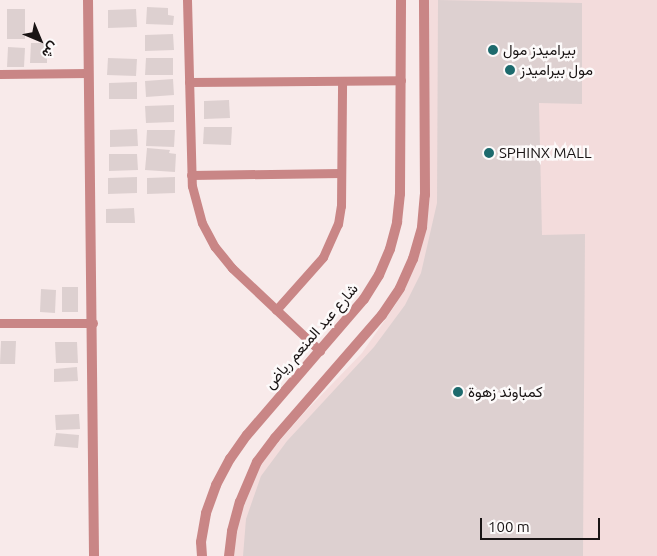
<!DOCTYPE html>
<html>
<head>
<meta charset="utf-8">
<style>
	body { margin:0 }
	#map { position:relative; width:657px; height:556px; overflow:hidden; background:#f8eaea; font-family:Ubuntu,Vazirmatn,sans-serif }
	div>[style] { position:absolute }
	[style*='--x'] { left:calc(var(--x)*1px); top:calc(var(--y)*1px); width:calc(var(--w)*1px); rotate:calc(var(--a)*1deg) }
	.built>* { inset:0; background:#f3dcdc }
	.building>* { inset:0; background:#ddd0d0 }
	.minor>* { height:9px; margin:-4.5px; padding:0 4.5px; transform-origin:4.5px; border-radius:4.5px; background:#c98686 }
	.tertiary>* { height:10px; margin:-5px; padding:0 5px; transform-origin:5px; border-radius:5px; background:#c98686 }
	.dots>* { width:14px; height:14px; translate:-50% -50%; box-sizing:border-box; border:2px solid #fdfafa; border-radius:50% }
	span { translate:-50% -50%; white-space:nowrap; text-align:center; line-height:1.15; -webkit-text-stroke:5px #fdfafa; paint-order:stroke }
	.poi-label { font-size:15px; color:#191414 }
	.left { translate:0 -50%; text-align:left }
	.street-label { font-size:15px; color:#191414 }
	.north { position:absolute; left:15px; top:15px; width:50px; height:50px; -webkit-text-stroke:4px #fdfafa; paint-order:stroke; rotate:135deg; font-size:14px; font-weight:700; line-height:20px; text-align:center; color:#191414 }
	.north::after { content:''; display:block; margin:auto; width:18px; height:22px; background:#191414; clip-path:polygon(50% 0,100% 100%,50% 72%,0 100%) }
	.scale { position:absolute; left:480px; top:518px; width:120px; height:22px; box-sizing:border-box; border:2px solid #191414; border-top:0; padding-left:6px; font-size:15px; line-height:18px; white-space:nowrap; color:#191414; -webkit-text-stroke:4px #fdfafa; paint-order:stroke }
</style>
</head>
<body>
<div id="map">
	<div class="built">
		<i style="clip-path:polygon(425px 0,657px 0,657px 556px,232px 556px,233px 523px,261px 462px,304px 413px,362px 353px,396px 304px,406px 277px,425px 202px)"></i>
	</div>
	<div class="building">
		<i style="clip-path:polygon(438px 0,582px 3px,582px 104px,539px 103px,542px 235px,585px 234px,583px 556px,243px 556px,246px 519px,261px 476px,287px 441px,374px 347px,405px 305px,421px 273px,437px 203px)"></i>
		<i style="clip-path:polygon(147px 7px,168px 8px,168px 15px,174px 16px,173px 25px,146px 24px)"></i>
		<i style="clip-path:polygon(7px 9px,25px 9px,25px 39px,7px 39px)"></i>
		<i style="clip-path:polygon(136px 9px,137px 27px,108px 28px,108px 10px)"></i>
		<i style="clip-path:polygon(173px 34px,174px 50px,145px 51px,145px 35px)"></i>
		<i style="clip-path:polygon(31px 43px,47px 43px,47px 63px,30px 63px)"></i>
		<i style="clip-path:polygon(8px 47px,25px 48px,24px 67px,7px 67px)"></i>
		<i style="clip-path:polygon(108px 58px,137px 59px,136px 76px,107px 75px)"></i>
		<i style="clip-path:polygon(146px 58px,173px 58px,173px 75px,145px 75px)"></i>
		<i style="clip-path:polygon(173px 79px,174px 95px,146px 97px,145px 81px)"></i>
		<i style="clip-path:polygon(137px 82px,137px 99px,109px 99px,109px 83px)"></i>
		<i style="clip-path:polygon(229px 100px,230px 118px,204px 119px,204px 101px)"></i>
		<i style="clip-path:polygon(174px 105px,174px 122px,146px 123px,145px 106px)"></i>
		<i style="clip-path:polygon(204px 127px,232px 127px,231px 145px,203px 144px)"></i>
		<i style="clip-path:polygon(137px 129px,138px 146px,110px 147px,110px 130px)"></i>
		<i style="clip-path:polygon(147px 130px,175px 130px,174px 147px,146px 146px)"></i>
		<i style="clip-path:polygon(147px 148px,170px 150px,169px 153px,176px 154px,175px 172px,145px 170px)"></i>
		<i style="clip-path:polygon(109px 154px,137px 154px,138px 170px,109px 171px)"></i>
		<i style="clip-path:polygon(137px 177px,137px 193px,108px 194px,108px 178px)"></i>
		<i style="clip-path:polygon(175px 177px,175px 193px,147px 194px,147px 178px)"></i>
		<i style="clip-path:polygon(134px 208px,135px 223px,106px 223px,106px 209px)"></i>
		<i style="clip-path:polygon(62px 287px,78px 287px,78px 312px,62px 312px)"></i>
		<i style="clip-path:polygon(41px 289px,56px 290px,55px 313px,40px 312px)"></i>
		<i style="clip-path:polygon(1px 341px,16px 341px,15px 364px,0 364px)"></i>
		<i style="clip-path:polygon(55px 342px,77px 342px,78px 363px,56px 363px)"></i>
		<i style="clip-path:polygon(77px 367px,78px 381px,54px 382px,54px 369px)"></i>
		<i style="clip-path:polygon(79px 414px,80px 429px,56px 430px,55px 415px)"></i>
		<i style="clip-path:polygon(56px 433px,79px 435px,78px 448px,54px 446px)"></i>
	</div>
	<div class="minor">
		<i style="--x:187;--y:0;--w:186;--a:88.5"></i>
		<i style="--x:192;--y:186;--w:38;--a:75"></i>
		<i style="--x:202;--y:223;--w:27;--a:62"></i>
		<i style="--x:215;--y:247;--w:27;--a:51"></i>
		<i style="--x:232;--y:268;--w:121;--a:43.3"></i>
		<i style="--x:0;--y:74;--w:88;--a:-0.7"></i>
		<i style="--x:189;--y:82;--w:212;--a:-0.5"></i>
		<i style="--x:191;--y:175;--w:150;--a:-0.8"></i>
		<i style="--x:276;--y:310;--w:71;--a:-48.4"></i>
		<i style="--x:323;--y:257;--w:36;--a:-66"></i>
		<i style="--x:338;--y:224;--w:18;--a:-81"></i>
		<i style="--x:341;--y:206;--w:125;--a:-89.5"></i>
		<i style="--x:0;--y:323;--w:93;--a:0"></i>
	</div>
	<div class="tertiary">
		<i style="--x:88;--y:0;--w:556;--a:89.38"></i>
		<i style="--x:202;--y:556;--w:14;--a:-94"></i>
		<i style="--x:201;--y:542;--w:29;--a:-80"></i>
		<i style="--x:206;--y:513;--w:30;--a:-70"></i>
		<i style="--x:216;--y:485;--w:30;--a:-62"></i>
		<i style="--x:230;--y:459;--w:29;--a:-55"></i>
		<i style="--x:247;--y:435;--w:179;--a:-49.3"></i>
		<i style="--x:364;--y:299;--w:28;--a:-58"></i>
		<i style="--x:379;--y:275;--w:28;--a:-67"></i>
		<i style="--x:390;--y:249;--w:28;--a:-75"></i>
		<i style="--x:397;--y:222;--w:28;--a:-84"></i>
		<i style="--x:400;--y:194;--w:194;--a:-89.7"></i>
		<i style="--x:229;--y:556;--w:25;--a:-83"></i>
		<i style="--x:232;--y:531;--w:30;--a:-75"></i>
		<i style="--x:240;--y:502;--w:43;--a:-67"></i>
		<i style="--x:257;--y:462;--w:30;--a:-53"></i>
		<i style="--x:275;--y:438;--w:163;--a:-49"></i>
		<i style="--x:382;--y:315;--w:32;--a:-56"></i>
		<i style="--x:400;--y:288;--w:32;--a:-66"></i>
		<i style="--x:413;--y:259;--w:33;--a:-74"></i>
		<i style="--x:422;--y:227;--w:32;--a:-85"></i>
		<i style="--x:425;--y:195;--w:195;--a:-90.3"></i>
	</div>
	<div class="dots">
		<i style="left:493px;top:50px;background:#1d6a6d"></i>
		<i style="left:510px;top:70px;background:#1d6a6d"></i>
		<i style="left:489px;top:153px;background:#1d6a6d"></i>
		<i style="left:458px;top:392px;background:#1d6a6d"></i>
	</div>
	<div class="poi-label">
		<span class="left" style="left:503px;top:50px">بيراميدز مول</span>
		<span class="left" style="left:520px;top:70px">مول بيراميدز</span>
		<span class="left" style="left:499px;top:153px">SPHINX MALL</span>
		<span class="left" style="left:468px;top:392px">كمباوند زهوة</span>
	</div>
	<div class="street-label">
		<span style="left:311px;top:336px;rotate:-49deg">شارع عبد المنعم رياض</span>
	</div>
	<div class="north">ش</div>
	<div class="scale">100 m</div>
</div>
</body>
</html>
